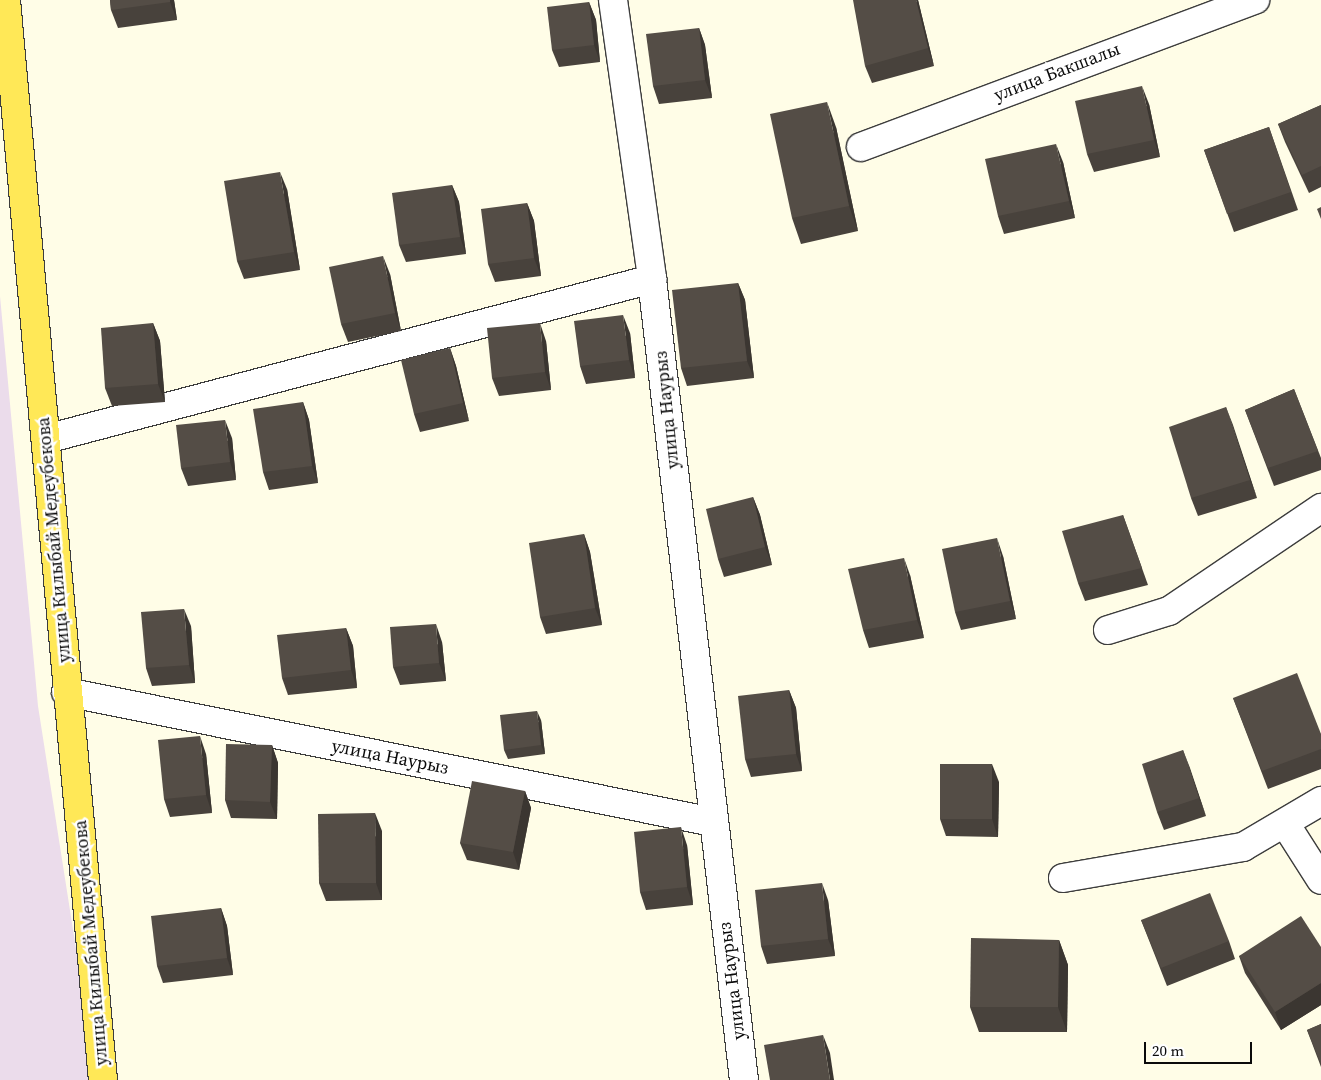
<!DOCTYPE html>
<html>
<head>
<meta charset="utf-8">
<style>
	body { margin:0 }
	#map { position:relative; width:1321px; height:1080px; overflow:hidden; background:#fffde7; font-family:"Source Serif 4",serif }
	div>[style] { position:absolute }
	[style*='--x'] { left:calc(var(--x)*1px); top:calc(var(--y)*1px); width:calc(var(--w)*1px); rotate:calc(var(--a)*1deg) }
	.industrial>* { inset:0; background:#ebdceb }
	.roads { filter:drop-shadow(1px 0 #3d3d3d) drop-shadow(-1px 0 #3d3d3d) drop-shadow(0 1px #3d3d3d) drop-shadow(0 -1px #3d3d3d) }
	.minor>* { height:28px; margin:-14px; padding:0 14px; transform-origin:14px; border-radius:14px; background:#fff }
	.major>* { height:28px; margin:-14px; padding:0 14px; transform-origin:14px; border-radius:14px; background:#ffe857 }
	.wall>* { inset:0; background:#48423c }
	.shaded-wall>* { inset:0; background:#3b3631 }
	.building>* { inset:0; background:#544d46 }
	span { translate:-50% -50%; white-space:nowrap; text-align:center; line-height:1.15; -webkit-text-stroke:5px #fff; paint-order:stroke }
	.street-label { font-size:18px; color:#0a0a0a }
	.scale { position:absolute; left:1144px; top:1042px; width:108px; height:22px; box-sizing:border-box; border:2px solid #0a0a0a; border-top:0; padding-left:6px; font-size:15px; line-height:18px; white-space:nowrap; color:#0a0a0a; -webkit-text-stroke:4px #fff; paint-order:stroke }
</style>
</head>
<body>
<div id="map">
	<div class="industrial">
		<i style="clip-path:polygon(0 296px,38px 706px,82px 987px,88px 1080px,0 1080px)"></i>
	</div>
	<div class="roads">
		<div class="minor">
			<i style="--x:613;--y:0;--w:282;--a:82"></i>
			<i style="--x:652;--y:279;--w:806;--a:83.45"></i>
			<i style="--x:861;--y:147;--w:421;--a:-20.5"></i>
			<i style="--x:46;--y:439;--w:627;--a:-14.79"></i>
			<i style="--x:1108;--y:630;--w:64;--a:-17.3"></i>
			<i style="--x:1169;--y:611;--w:184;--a:-34.1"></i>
			<i style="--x:66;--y:692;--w:660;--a:11.36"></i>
			<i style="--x:1286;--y:825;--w:65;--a:57.5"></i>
			<i style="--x:1063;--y:878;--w:183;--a:-9.8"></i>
			<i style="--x:1243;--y:847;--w:91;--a:-30.5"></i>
		</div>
		<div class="major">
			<i style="--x:6;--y:0;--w:1084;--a:84.87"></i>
		</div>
	</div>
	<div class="wall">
		<i style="clip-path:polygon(110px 0,174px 0,177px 20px,118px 28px,111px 10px)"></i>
		<i style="clip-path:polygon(918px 0,934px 66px,872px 83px,865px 66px)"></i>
		<i style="clip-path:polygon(589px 2px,596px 20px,600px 62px,559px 67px,552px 50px)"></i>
		<i style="clip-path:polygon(699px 28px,705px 45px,712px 98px,659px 104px,653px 86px)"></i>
		<i style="clip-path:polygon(1149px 104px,1160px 157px,1094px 172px,1087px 154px)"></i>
		<i style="clip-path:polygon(1321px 105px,1321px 187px,1309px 193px,1285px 142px,1278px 124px)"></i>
		<i style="clip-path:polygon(836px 127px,858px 231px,801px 244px,792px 218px)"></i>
		<i style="clip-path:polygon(1269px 127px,1298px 210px,1234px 232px,1204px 150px)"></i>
		<i style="clip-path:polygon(1063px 162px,1075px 218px,1004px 234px,998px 216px)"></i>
		<i style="clip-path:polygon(452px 185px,459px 202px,466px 254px,406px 262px,399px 245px)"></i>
		<i style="clip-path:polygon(287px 189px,300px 270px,244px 279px,237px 261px)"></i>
		<i style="clip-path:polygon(527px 203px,534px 221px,541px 276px,495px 282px,488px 264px)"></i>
		<i style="clip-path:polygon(390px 274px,401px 331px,348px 342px,341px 324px)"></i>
		<i style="clip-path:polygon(738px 283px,745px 300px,754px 378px,687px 386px,681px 368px)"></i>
		<i style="clip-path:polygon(153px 323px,160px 341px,165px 402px,112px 406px,105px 388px)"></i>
		<i style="clip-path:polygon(630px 333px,635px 378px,586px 384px,580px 366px)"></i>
		<i style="clip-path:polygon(546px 341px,551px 390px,499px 396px,492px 378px)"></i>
		<i style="clip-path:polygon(450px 348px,456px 366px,469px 421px,420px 432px,414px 414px)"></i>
		<i style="clip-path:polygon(1294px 389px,1321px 458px,1321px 470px,1274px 486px,1245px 410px)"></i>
		<i style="clip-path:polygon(303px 402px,309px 420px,318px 483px,269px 490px,263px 472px)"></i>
		<i style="clip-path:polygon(1226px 407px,1257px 498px,1198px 516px,1191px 498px)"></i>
		<i style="clip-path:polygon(232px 438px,236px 480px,188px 486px,181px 468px)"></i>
		<i style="clip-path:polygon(753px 497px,760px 515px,772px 565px,724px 577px,718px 559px)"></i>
		<i style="clip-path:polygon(1123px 515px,1148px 585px,1085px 601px,1078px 583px)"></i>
		<i style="clip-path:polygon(584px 534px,590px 552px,602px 625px,546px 634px,540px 617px)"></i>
		<i style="clip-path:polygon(1003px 556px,1016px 619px,961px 630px,955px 612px)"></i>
		<i style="clip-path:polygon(910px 575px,924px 638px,869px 648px,863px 630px)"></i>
		<i style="clip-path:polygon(191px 626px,195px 683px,152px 686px,146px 668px)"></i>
		<i style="clip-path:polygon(346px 628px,353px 646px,357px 688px,288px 695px,282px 678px)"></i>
		<i style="clip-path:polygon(442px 642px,446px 681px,400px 685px,393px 667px)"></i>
		<i style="clip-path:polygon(789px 690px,796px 708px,802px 771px,751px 777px,745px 759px)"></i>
		<i style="clip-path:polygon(1233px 698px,1321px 734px,1321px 769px,1268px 789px)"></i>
		<i style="clip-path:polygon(541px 720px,545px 754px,508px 759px,504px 750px)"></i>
		<i style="clip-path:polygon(272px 745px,278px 763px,277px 819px,231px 818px,225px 800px)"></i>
		<i style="clip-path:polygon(1183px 750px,1206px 816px,1164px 830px,1157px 812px)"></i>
		<i style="clip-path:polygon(206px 754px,212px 813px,170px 817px,164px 799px)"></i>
		<i style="clip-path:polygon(999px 782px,998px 837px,946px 836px,940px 819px)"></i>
		<i style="clip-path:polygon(525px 791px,531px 808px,519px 870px,467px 860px,460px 843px)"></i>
		<i style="clip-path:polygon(382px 831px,382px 900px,326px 901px,319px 883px)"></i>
		<i style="clip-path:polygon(687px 845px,693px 905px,646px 910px,640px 892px)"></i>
		<i style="clip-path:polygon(828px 900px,835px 956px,767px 964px,761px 946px)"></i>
		<i style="clip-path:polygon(221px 908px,227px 926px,233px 975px,163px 983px,157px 966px)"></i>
		<i style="clip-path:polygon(1141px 920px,1229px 941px,1235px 959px,1167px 986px)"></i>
		<i style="clip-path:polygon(1059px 940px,1068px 965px,1067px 1032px,979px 1032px,970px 1007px)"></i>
		<i style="clip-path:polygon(1321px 947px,1321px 1005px,1281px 1030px,1245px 973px,1239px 956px)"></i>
		<i style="clip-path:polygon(1321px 1024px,1321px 1067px,1307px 1030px)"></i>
	</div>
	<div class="shaded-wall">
		<i style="clip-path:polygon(170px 0,174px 0,177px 20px,170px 2px)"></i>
		<i style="clip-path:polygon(916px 0,918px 0,934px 66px,928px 48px)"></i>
		<i style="clip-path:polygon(589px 2px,596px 20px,600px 62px,594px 45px)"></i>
		<i style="clip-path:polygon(699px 28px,705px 45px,712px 98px,705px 80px)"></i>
		<i style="clip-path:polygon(1142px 86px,1149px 104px,1160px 157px,1154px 140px)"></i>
		<i style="clip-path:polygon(827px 102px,836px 127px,858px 231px,849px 206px)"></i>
		<i style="clip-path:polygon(1056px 144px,1063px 162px,1075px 218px,1069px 201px)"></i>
		<i style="clip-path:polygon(280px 172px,287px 189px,300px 270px,294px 252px)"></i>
		<i style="clip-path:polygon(452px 185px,459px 202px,466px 254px,460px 237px)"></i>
		<i style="clip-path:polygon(527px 203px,534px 221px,541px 276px,534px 258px)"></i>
		<i style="clip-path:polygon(383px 256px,390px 274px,401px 331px,395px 313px)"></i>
		<i style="clip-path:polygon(738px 283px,745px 300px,754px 378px,747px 361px)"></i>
		<i style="clip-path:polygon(623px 315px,630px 333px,635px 378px,629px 360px)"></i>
		<i style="clip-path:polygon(153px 323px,160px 341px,165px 402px,158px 384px)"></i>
		<i style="clip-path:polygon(540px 323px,546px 341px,551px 390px,545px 372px)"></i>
		<i style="clip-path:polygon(450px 348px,456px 366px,469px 421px,463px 403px)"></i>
		<i style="clip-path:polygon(303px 402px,309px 420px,318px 483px,312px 466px)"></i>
		<i style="clip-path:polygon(1226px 407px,1233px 425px,1257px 498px,1250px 480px)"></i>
		<i style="clip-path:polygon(225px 420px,232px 438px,236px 480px,230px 462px)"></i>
		<i style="clip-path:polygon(753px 497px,760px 515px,772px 565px,765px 547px)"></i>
		<i style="clip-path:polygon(584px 534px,590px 552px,602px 625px,595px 608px)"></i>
		<i style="clip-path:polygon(997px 538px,1003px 556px,1016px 619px,1010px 601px)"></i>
		<i style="clip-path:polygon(904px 558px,910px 575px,924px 638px,917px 620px)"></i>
		<i style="clip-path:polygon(184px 609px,191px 626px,195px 683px,189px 665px)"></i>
		<i style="clip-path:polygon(436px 624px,442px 642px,446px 681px,439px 663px)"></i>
		<i style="clip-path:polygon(346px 628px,353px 646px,357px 688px,351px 670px)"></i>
		<i style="clip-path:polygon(789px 690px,796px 708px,802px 771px,796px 754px)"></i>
		<i style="clip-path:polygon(537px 711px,541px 720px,545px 754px,541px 745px)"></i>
		<i style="clip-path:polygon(200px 736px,206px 754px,212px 813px,206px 795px)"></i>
		<i style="clip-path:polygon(272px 745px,278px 763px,277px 819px,270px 802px)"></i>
		<i style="clip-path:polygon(1183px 750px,1190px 768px,1206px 816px,1199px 798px)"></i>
		<i style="clip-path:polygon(992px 764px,999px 782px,998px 837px,992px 819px)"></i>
		<i style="clip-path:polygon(525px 791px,531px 808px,519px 870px,513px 852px)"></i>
		<i style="clip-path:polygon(375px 813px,382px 831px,382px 900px,376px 883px)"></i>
		<i style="clip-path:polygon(681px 827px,687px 845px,693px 905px,687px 887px)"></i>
		<i style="clip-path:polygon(822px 883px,828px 900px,835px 956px,828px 939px)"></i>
		<i style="clip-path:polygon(221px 908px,227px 926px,233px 975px,227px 958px)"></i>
		<i style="clip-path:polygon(1059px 940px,1068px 965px,1067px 1032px,1058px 1007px)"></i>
		<i style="clip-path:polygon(1321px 983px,1321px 1005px,1281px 1030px,1275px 1012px)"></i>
		<i style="clip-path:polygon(823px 1035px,830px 1053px,834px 1080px,830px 1080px)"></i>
	</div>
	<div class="building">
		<i style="clip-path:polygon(110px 0,170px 0,170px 2px,111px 10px)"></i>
		<i style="clip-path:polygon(853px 0,916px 0,928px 48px,865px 66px)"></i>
		<i style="clip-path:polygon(589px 2px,594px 45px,552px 50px,547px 7px)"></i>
		<i style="clip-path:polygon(699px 28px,705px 80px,653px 86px,646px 34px)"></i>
		<i style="clip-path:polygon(1142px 86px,1154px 140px,1087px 154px,1075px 101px)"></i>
		<i style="clip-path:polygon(827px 102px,849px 206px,792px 218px,770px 114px)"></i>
		<i style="clip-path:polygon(1321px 105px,1321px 166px,1302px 175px,1278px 124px)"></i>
		<i style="clip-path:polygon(1269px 127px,1291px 192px,1227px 214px,1204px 150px)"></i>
		<i style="clip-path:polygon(1056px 144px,1069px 201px,998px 216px,985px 159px)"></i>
		<i style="clip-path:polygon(280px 172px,294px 252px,237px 261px,224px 181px)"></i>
		<i style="clip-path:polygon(452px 185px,460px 237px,399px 245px,392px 193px)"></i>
		<i style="clip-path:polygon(527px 203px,534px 258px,488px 264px,481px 209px)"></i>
		<i style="clip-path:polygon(1321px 207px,1321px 219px,1317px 209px)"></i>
		<i style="clip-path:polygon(383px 256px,395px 313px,341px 324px,329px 267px)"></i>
		<i style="clip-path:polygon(738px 283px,747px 361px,681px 368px,672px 290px)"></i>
		<i style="clip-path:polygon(623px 315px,629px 360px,580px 366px,574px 321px)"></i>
		<i style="clip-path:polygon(153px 323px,158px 384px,105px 388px,101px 328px)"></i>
		<i style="clip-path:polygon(540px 323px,545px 372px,492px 378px,487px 328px)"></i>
		<i style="clip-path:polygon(450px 348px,463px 403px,414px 414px,401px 360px)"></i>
		<i style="clip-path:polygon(1294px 389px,1318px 451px,1268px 468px,1245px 410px)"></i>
		<i style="clip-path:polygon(303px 402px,312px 466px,263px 472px,253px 409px)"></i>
		<i style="clip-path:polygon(1226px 407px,1250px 480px,1191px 498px,1169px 427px)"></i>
		<i style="clip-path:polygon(225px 420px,230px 462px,181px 468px,176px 425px)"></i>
		<i style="clip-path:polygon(753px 497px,765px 547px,718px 559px,706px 509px)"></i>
		<i style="clip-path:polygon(1123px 515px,1142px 568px,1078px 583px,1062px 531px)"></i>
		<i style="clip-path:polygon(584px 534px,595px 608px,540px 617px,529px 543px)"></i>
		<i style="clip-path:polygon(997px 538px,1010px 601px,955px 612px,942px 549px)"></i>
		<i style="clip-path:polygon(904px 558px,917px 620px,863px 630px,848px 569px)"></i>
		<i style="clip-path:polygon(184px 609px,189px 665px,146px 668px,141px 612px)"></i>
		<i style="clip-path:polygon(436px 624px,439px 663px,393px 667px,390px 627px)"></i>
		<i style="clip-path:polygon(346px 628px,351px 670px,282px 678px,277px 635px)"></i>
		<i style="clip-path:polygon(1297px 673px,1321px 734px,1321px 749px,1262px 771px,1233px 698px)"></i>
		<i style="clip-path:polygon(789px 690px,796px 754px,745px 759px,738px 696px)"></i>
		<i style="clip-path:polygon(537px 711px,541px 745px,504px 750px,500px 715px)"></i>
		<i style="clip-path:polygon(200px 736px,206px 795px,164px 799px,158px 740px)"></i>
		<i style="clip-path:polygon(226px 744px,272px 745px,270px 802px,225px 800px)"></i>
		<i style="clip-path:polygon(1183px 750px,1199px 798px,1157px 812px,1142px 764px)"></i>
		<i style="clip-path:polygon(940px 764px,992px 764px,992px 819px,940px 819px)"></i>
		<i style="clip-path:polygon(472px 781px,525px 791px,513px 852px,460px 843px)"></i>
		<i style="clip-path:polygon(375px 813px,376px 883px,319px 883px,318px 814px)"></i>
		<i style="clip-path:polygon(681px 827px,687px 887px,640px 892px,634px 832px)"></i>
		<i style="clip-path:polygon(822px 883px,828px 939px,761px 946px,755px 890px)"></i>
		<i style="clip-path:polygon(1210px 893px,1229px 941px,1161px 968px,1141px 920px)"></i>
		<i style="clip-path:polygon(221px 908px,227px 958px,157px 966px,151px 916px)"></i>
		<i style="clip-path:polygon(1301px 916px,1321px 947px,1321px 983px,1275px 1012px,1239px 956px)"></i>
		<i style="clip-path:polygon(971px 938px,1059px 940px,1058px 1007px,970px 1007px)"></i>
		<i style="clip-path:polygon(1321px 1024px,1321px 1064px,1307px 1030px)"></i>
		<i style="clip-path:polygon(823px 1035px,830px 1080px,770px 1080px,764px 1045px)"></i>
	</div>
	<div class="street-label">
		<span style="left:1057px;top:72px;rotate:-21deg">улица Бакшалы</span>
		<span style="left:667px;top:410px;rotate:-96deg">улица Наурыз</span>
		<span style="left:54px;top:540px;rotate:-95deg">улица Килыбай Медеубекова</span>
		<span style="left:390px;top:757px;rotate:11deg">улица Наурыз</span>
		<span style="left:91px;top:943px;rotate:-95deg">улица Килыбай Медеубекова</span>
		<span style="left:732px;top:981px;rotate:-97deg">улица Наурыз</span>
	</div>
	<div class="scale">20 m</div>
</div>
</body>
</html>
